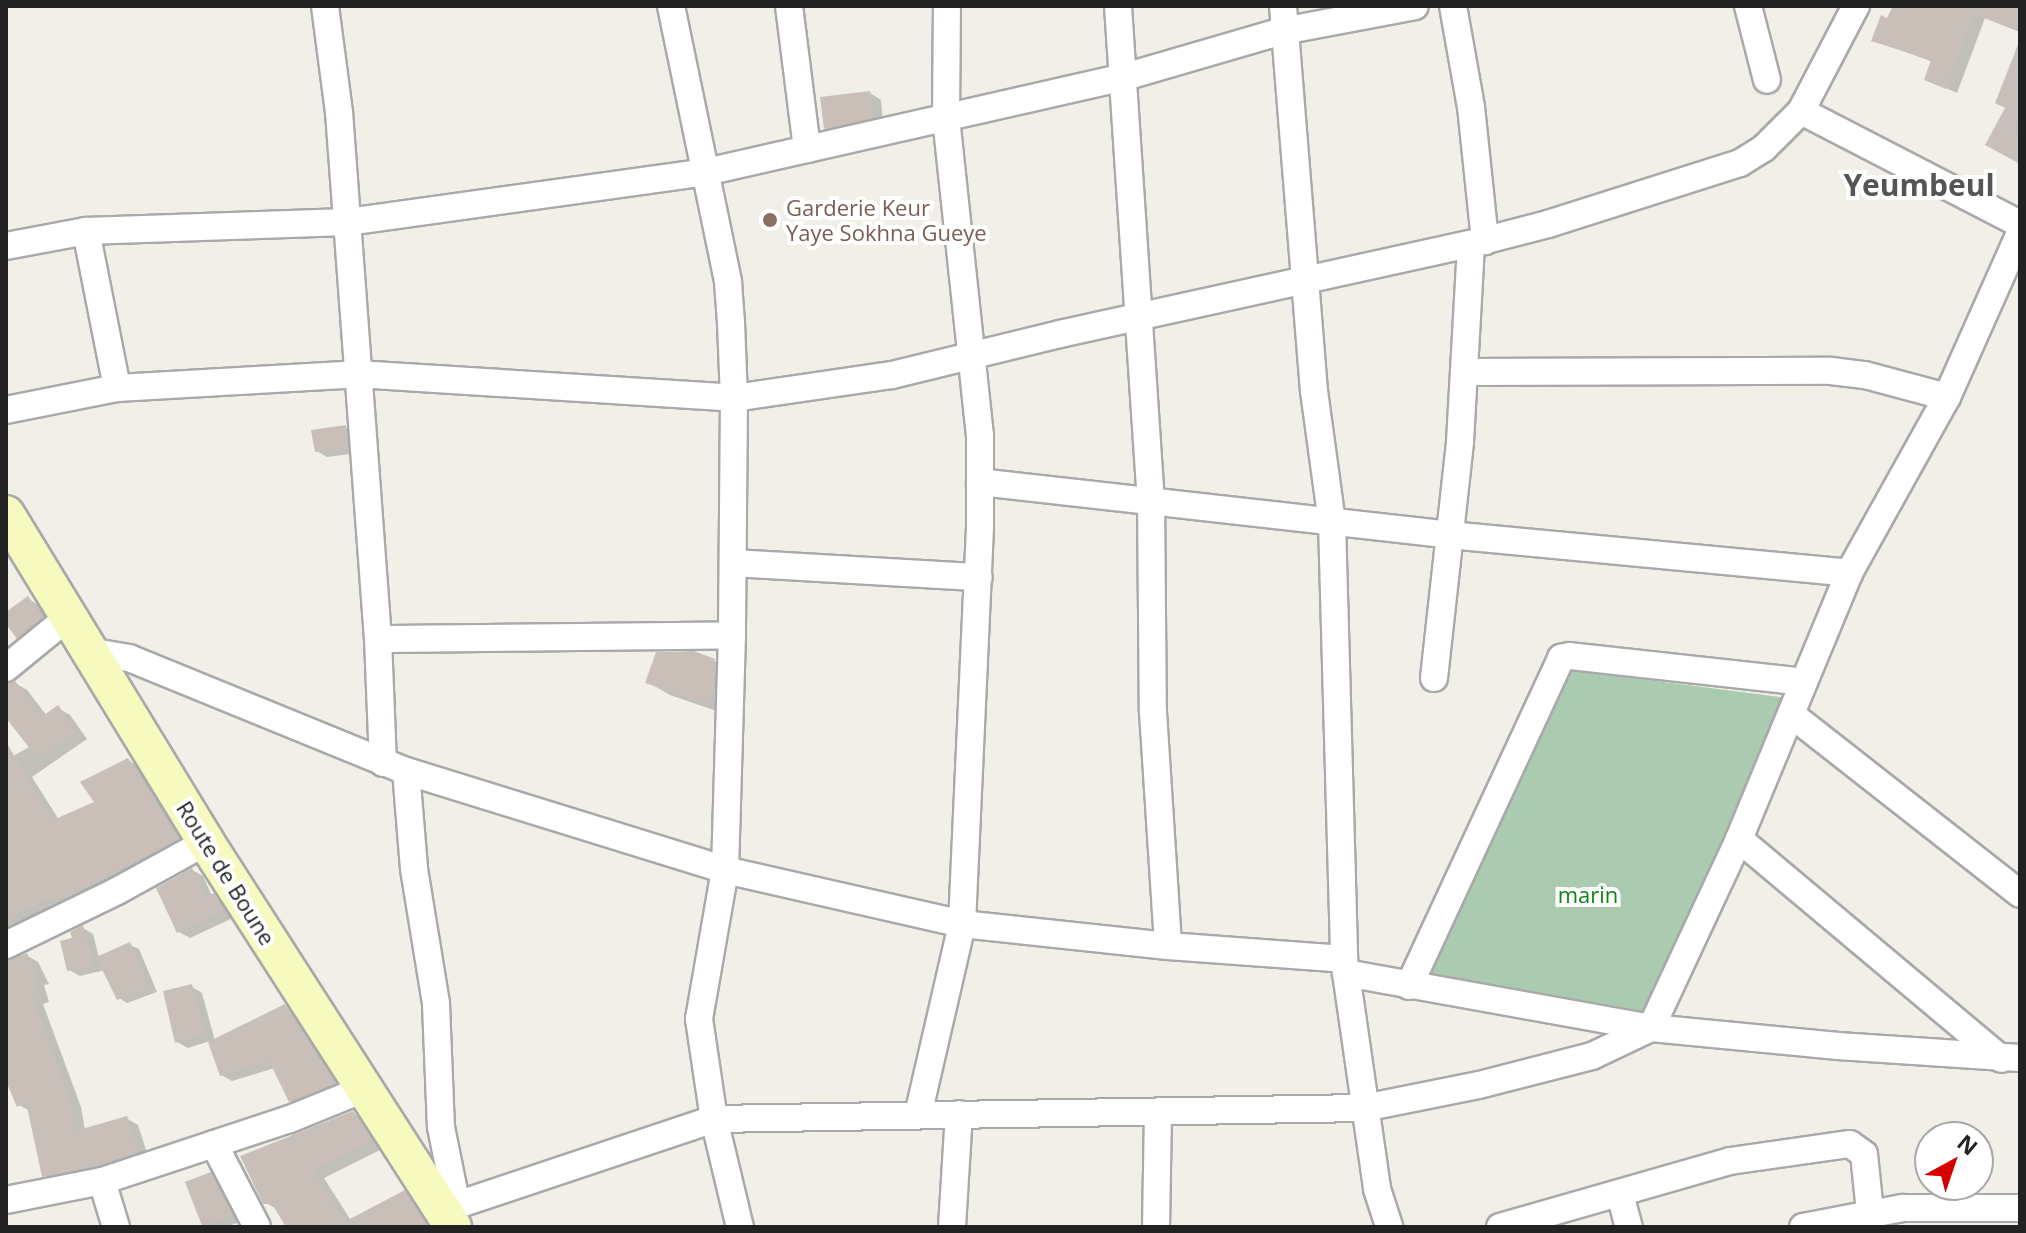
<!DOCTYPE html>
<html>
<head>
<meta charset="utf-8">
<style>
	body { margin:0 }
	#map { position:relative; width:2026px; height:1233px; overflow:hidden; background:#f2efe9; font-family:"Open Sans",sans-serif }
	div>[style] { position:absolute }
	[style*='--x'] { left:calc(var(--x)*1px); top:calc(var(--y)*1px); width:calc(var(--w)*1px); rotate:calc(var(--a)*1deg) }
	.cemetery>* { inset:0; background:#aacbaf }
	.shadow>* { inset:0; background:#0003 }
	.building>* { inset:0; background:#c7bfb8 }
	.roads { filter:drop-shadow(2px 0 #a9a9a9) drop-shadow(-2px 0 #a9a9a9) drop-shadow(0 2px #a9a9a9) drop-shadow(0 -2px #a9a9a9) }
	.street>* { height:26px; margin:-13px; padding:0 13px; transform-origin:13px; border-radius:13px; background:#fff }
	.secondary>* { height:36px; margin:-18px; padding:0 18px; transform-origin:18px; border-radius:18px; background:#f7fabf }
	.dots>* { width:22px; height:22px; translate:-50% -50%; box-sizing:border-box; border:4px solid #fff; border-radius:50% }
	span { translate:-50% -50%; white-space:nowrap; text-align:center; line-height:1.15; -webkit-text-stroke:8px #fff; paint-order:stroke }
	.education-label { font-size:22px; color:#785e54 }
	.left { translate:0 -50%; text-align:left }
	.street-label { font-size:22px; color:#222 }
	.park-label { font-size:22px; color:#0c8416 }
	.district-label { font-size:30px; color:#555; font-weight:700 }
	.frame { position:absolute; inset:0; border:8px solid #222; pointer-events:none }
	.north { position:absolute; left:1914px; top:1121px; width:80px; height:80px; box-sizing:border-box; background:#fff; border:2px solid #a7a7a7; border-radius:50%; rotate:40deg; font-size:22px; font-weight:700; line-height:32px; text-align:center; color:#222 }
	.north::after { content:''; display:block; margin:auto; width:28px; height:36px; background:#d40000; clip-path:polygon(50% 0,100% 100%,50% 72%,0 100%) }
</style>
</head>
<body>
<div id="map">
	<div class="cemetery">
		<i style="clip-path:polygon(1571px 670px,1796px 699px,1653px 1017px,1423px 990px)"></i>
	</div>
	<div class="shadow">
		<i style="clip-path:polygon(1895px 6px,2004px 6px,2020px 12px,2020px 32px,1985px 18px,1957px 93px,1926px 79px,1933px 62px,1873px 40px)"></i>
		<i style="clip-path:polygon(2020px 43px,2020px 162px,2008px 108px,1997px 102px)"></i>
		<i style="clip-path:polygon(870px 93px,881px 100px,883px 123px,837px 134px,826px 128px)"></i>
		<i style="clip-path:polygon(345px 427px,356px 433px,358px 453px,327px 457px,317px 451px)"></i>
		<i style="clip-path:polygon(28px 599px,39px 605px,53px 624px,29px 643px,18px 637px,6px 621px,6px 615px)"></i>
		<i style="clip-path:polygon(714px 661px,737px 673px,731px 716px,670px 695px,648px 682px)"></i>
		<i style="clip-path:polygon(15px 683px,27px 690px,47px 716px,58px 708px,70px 715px,87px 739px,32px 777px,59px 820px,97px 803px,128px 760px,140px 767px,190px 845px,20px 924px,24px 931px,6px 941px,6px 760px,31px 746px,6px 715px,6px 685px)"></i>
		<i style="clip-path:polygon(192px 870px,203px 876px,212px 896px,224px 901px,235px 917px,190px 938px,179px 932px)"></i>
		<i style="clip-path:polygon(83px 928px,93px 934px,99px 958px,130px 945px,139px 949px,157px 992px,127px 1003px,119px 998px,105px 970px,80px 976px,69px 970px,75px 939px)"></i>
		<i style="clip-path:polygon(26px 955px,38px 962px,49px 984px,44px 985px,49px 1002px,43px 1004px,81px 1107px,85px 1130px,126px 1118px,138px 1125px,149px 1159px,56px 1182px,44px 1175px,30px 1111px,19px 1105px,10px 1086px,6px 1088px,6px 962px)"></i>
		<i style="clip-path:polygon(192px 987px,202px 993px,215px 1041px,285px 1006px,296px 1013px,345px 1089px,302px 1107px,291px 1101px,275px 1068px,232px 1081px,221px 1075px,210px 1041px,188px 1048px,177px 1042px)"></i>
		<i style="clip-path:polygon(353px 1113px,365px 1120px,384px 1148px,324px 1178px,355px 1227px,288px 1227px,277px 1209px,264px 1202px,243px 1157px)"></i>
		<i style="clip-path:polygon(210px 1174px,221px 1181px,242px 1221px,226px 1227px,204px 1225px)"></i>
		<i style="clip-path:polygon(404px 1193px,419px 1201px,434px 1227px,365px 1227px)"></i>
	</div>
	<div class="building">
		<i style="clip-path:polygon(1893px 6px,2011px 6px,2020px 9px,2020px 32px,1974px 14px,1946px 89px,1924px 80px,1931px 60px,1871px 41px,1881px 15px,1887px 18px)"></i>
		<i style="clip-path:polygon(2019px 42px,2020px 116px,2014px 131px,2020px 134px,2020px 164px,1985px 145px,2005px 108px,1995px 103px)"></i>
		<i style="clip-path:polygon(870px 91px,873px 118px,824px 129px,820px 97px)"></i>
		<i style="clip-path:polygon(346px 425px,348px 448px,315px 452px,311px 430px)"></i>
		<i style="clip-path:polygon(28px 596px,43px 617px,17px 639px,6px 624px,6px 612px)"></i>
		<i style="clip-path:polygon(694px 651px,715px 659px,714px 688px,709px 705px,645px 683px,656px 652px)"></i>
		<i style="clip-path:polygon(15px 681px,43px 716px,58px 705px,77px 732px,38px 759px,6px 718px,6px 684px)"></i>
		<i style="clip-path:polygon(6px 742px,53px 820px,94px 802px,80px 782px,128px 758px,179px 839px,56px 903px,54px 897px,9px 917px,13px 924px,6px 927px)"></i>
		<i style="clip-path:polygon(192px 868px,205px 897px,214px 893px,225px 911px,177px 933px,156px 888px)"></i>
		<i style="clip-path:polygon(83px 925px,93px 965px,67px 971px,60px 941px,72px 938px,70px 932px)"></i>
		<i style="clip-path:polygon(130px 942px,150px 988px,117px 1000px,96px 957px)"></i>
		<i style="clip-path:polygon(27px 953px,38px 978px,33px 979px,38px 995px,32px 997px,70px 1099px,75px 1131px,127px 1116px,138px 1152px,98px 1166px,42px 1177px,26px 1102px,17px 1107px,6px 1081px,6px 961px)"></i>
		<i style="clip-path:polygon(192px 984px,205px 1034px,175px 1043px,163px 991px)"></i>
		<i style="clip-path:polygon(285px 1004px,336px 1083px,289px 1102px,269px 1061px,220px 1076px,208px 1042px)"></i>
		<i style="clip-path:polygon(353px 1111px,373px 1141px,313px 1171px,346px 1221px,405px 1190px,428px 1227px,286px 1227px,272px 1204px,263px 1204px,240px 1156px)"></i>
		<i style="clip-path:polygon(211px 1172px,233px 1215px,202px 1226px,185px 1182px)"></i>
	</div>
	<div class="roads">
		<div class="street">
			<i style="--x:325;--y:6;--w:107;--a:82.5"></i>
			<i style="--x:339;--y:112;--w:528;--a:85.77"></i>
			<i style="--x:378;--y:639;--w:124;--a:87.7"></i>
			<i style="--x:671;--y:6;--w:282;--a:78.3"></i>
			<i style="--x:728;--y:282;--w:41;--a:85.8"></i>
			<i style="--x:731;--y:323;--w:75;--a:87.7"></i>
			<i style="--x:734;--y:398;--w:237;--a:90.5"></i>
			<i style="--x:732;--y:635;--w:235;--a:91.7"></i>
			<i style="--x:725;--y:870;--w:151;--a:99.9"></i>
			<i style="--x:699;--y:1019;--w:101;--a:81.5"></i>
			<i style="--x:714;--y:1119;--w:111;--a:76.5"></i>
			<i style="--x:789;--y:6;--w:144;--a:82.8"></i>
			<i style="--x:1118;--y:6;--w:494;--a:86.2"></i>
			<i style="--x:1151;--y:499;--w:213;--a:89.5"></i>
			<i style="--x:1153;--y:712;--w:234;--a:86.3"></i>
			<i style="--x:1283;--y:6;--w:386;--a:85.4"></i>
			<i style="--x:1314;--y:391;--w:132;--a:82.2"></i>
			<i style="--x:1332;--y:522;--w:437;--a:88.4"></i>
			<i style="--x:1344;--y:959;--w:232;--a:81.8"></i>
			<i style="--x:1377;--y:1189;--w:40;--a:72"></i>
			<i style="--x:1453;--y:6;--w:103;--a:79.9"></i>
			<i style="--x:1471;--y:107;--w:135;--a:84"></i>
			<i style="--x:1748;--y:6;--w:76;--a:75.6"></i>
			<i style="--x:1801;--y:111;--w:246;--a:27.3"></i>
			<i style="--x:86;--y:231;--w:160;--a:78.8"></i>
			<i style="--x:6;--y:246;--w:81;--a:-10.6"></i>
			<i style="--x:86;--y:231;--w:261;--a:-2"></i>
			<i style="--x:347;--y:222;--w:362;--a:-7.9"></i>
			<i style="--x:706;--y:172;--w:426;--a:-12.8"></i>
			<i style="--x:1121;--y:78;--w:169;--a:-16.2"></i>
			<i style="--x:1283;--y:31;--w:134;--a:-10.7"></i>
			<i style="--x:1466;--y:372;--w:365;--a:-0.2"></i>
			<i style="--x:1831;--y:371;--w:34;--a:7"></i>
			<i style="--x:1865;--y:375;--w:85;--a:15"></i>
			<i style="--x:6;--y:410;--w:113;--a:-11.2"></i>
			<i style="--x:117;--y:388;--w:240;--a:-3.3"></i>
			<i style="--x:357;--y:374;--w:378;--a:3.6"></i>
			<i style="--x:734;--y:398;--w:160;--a:-8.3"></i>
			<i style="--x:892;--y:375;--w:173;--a:-13.7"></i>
			<i style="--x:1060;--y:334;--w:421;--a:-12.4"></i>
			<i style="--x:1471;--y:244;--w:80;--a:-14.6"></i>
			<i style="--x:1548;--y:224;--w:201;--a:-17.6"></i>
			<i style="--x:1740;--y:163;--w:28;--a:-32"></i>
			<i style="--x:1764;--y:148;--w:52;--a:-45"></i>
			<i style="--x:1801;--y:111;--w:119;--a:-62.4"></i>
			<i style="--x:980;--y:482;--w:472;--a:6.4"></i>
			<i style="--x:1449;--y:535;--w:402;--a:5.4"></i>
			<i style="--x:733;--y:563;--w:246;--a:3.3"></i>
			<i style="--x:378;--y:639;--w:354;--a:-0.6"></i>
			<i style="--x:88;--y:651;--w:42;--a:9.7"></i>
			<i style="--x:129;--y:658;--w:299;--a:22.2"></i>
			<i style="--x:406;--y:771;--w:334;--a:17.2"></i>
			<i style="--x:725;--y:870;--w:243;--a:12.8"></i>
			<i style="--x:962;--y:924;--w:207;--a:6.1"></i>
			<i style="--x:1168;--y:946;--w:176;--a:4.2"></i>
			<i style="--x:6;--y:668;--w:79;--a:-39.3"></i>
			<i style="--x:1434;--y:678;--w:237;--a:-83.7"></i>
			<i style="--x:1460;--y:442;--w:198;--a:-86.8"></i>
			<i style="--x:1792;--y:715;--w:290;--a:38.1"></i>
			<i style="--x:406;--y:771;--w:98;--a:85.3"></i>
			<i style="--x:414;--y:869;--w:137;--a:80.7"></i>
			<i style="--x:436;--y:1004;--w:123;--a:87.7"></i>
			<i style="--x:441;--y:1127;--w:81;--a:78.6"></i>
			<i style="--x:1739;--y:839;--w:342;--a:40"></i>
			<i style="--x:6;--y:945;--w:123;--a:-25.9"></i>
			<i style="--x:117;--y:891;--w:102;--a:-28.8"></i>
			<i style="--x:1346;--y:973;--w:310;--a:10.2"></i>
			<i style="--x:1651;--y:1028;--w:188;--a:5.5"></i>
			<i style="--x:1838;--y:1046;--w:182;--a:3.8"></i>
			<i style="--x:1409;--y:986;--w:362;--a:-65.1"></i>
			<i style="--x:1561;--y:658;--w:9;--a:-13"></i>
			<i style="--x:1570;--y:656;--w:235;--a:6.3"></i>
			<i style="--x:918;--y:1115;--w:196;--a:-77"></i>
			<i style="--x:962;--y:924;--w:398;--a:-87.4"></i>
			<i style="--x:980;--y:526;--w:90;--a:-90"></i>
			<i style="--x:980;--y:436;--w:321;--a:-96.1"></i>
			<i style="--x:946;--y:117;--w:111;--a:-89.5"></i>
			<i style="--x:214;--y:1144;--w:93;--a:62.6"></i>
			<i style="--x:102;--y:1181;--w:48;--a:73.1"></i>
			<i style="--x:1620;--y:1194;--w:34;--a:75"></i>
			<i style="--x:6;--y:1200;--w:98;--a:-11.2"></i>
			<i style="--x:102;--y:1181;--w:198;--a:-18.3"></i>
			<i style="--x:290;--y:1119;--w:80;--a:-22.1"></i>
			<i style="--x:442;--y:1210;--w:287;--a:-18.5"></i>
			<i style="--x:714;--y:1119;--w:650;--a:-0.97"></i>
			<i style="--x:1364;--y:1108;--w:117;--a:-11.3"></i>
			<i style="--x:1479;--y:1085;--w:117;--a:-14.4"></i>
			<i style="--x:1592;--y:1056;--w:65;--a:-25.4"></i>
			<i style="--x:1651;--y:1028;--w:208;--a:-65"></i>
			<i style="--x:1739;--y:839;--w:288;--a:-67.5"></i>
			<i style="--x:1849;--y:573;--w:201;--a:-60.9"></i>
			<i style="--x:1947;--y:397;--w:180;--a:-66"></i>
			<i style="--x:952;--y:1227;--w:113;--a:-86.5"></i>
			<i style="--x:1156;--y:1227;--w:115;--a:-89"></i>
			<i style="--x:1500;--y:1227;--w:239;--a:-16"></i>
			<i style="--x:1730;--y:1161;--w:121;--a:-8.1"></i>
			<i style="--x:1850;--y:1144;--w:17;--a:36"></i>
			<i style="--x:1864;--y:1154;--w:58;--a:84.1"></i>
			<i style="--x:1803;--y:1227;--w:102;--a:-10.8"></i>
			<i style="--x:1903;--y:1208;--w:117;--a:0"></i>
		</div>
		<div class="secondary">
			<i style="--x:6;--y:514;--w:384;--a:58.6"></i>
			<i style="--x:206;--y:842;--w:457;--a:57.3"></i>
		</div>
	</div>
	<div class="dots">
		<i style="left:770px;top:220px;background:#8d6e63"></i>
	</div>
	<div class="education-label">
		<span class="left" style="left:786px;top:220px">Garderie Keur<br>Yaye Sokhna Gueye</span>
	</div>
	<div class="street-label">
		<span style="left:226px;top:873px;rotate:58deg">Route de Boune</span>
	</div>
	<div class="park-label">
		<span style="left:1588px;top:895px">marin</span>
	</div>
	<div class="district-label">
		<span style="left:1919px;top:185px">Yeumbeul</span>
	</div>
	<div class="frame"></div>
	<div class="north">N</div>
</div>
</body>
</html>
